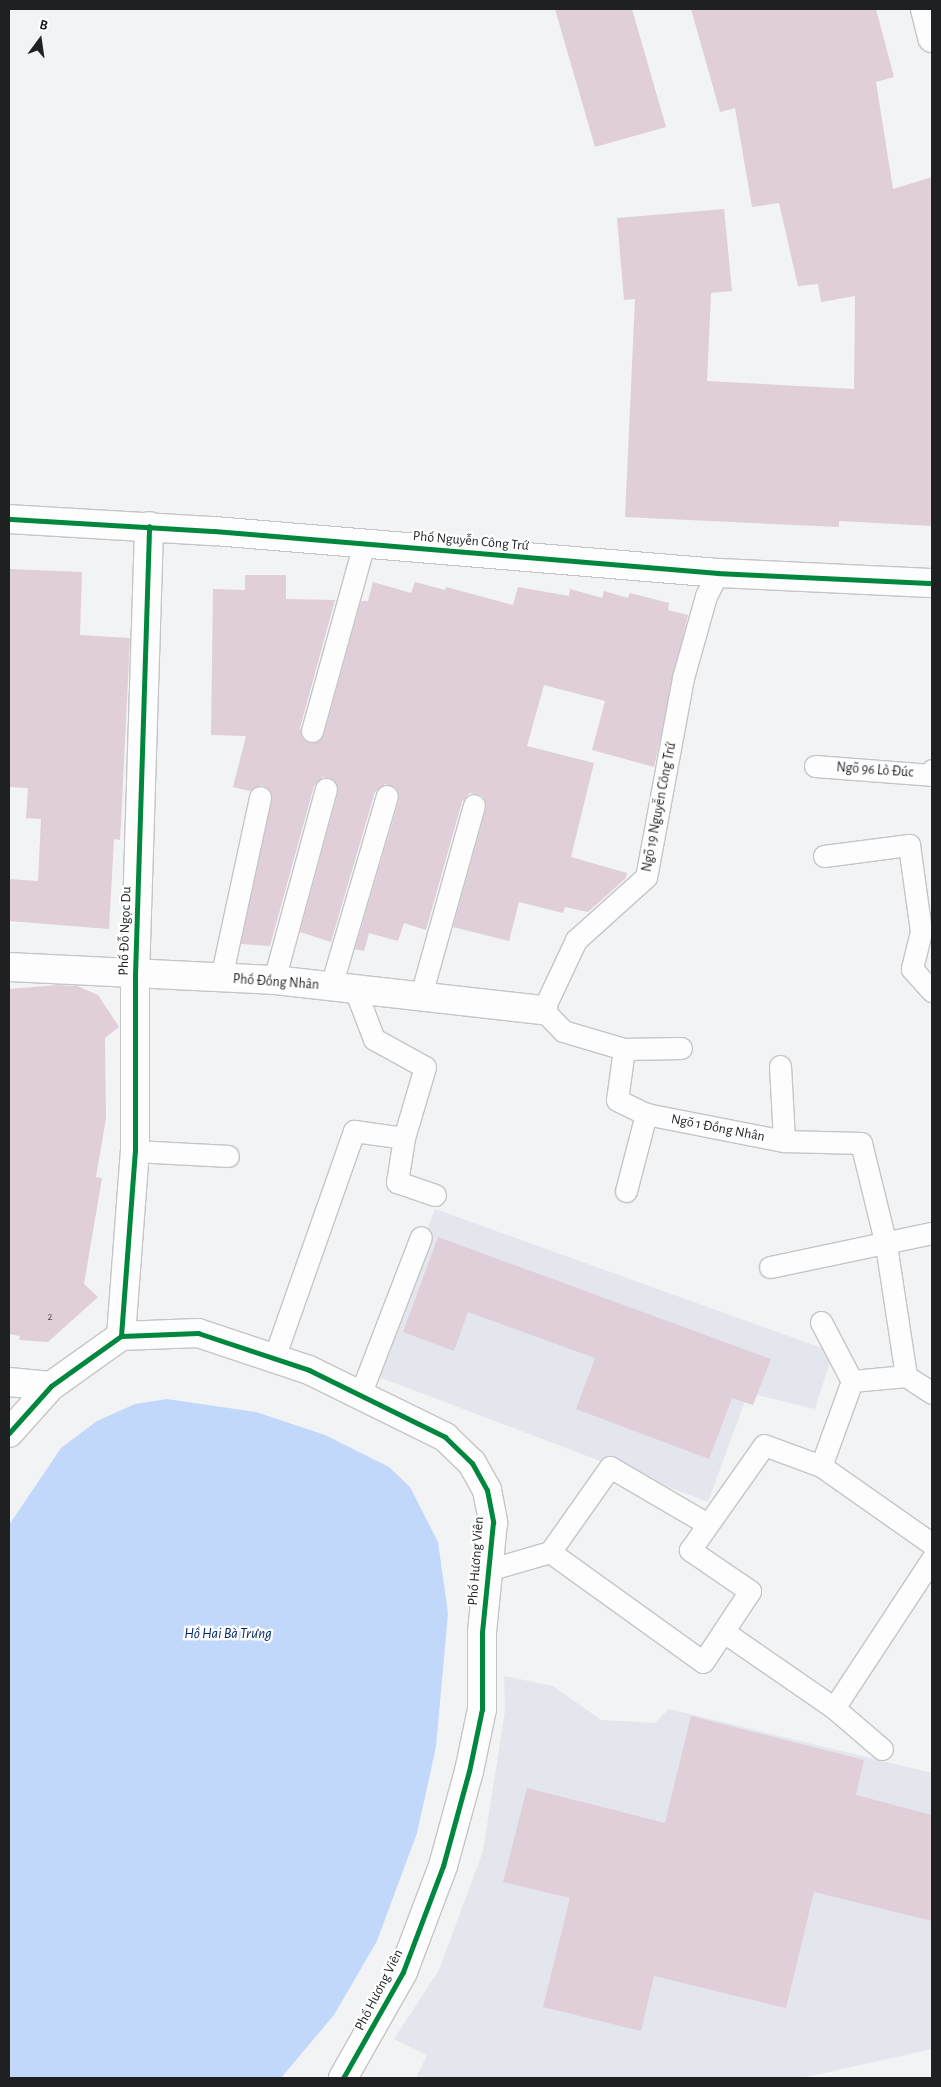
<!DOCTYPE html>
<html>
<head>
<meta charset="utf-8">
<style>
	body { margin:0 }
	#map { position:relative; width:941px; height:2087px; overflow:hidden; background:#f2f3f5; font-family:"Alegreya Sans",sans-serif }
	div>[style] { position:absolute }
	[style*='--x'] { left:calc(var(--x)*1px); top:calc(var(--y)*1px); width:calc(var(--w)*1px); rotate:calc(var(--a)*1deg) }
	.built>* { inset:0; background:#e3e6ed }
	.water>* { inset:0; background:#c2d8fb }
	.building>* { inset:0; background:#e0ced9 }
	.roads { filter:drop-shadow(1px 0 #c5c5c7) drop-shadow(-1px 0 #c5c5c7) drop-shadow(0 1px #c5c5c7) drop-shadow(0 -1px #c5c5c7) }
	.service>* { height:21px; margin:-10.5px; padding:0 10.5px; transform-origin:10.5px; border-radius:10.5px; background:#fdfdfe }
	.minor>* { height:28px; margin:-14px; padding:0 14px; transform-origin:14px; border-radius:14px; background:#fdfdfe }
	.tertiary>* { height:28px; margin:-14px; padding:0 14px; transform-origin:14px; border-radius:14px; background:#fdfdfe }
	.cycleway>* { height:5px; margin:-2.5px; padding:0 2.5px; transform-origin:2.5px; border-radius:2.5px; background:#00873e }
	span { translate:-50% -50%; white-space:nowrap; text-align:center; line-height:1.15; -webkit-text-stroke:4.5px #fff; paint-order:stroke }
	.number-label { font-size:11px; color:#4f4c4f }
	.number-label span { -webkit-text-stroke-width:0 }
	.street-label { font-size:14px; color:#1f2021 }
	.water-label { font-size:15px; color:#00276c; font-style:italic }
	.frame { position:absolute; inset:0; border:10px solid #1f2021; pointer-events:none }
	.north { position:absolute; left:15px; top:15px; width:50px; height:50px; -webkit-text-stroke:4px #fff; paint-order:stroke; rotate:14deg; font-size:14px; font-weight:700; line-height:20px; text-align:center; color:#1f2021 }
	.north::after { content:''; display:block; margin:auto; width:18px; height:22px; background:#1f2021; clip-path:polygon(50% 0,100% 100%,50% 72%,0 100%) }
</style>
</head>
<body>
<div id="map">
	<div class="built">
		<i style="clip-path:polygon(435px 1209px,833px 1352px,815px 1409px,748px 1393px,708px 1502px,371px 1374px)"></i>
		<i style="clip-path:polygon(504px 1676px,553px 1686px,601px 1720px,655px 1723px,669px 1709px,932px 1773px,932px 2049px,802px 2078px,416px 2078px,427px 2055px,394px 2039px,439px 1970px,483px 1851px,505px 1711px)"></i>
	</div>
	<div class="water">
		<i style="clip-path:polygon(167px 1399px,256px 1412px,325px 1435px,389px 1467px,410px 1487px,438px 1542px,448px 1613px,436px 1747px,417px 1833px,377px 1941px,334px 2015px,281px 2078px,9px 2078px,9px 1525px,61px 1448px,97px 1421px,135px 1404px)"></i>
	</div>
	<div class="building">
		<i style="clip-path:polygon(555px 9px,632px 9px,666px 127px,595px 147px)"></i>
		<i style="clip-path:polygon(691px 9px,876px 9px,894px 77px,876px 82px,893px 189px,932px 177px,932px 526px,839px 521px,839px 527px,625px 517px,635px 299px,624px 300px,617px 218px,724px 209px,732px 291px,711px 293px,707px 381px,854px 389px,855px 296px,821px 302px,818px 284px,798px 286px,779px 203px,752px 207px,735px 108px,720px 112px)"></i>
		<i style="clip-path:polygon(9px 569px,82px 572px,80px 635px,130px 638px,121px 824px,120px 840px,114px 839px,109px 929px,9px 921px,9px 879px,38px 881px,41px 819px,26px 818px,28px 788px,9px 787px)"></i>
		<i style="clip-path:polygon(245px 575px,286px 575px,286px 599px,335px 600px,300px 728px,303px 739px,309px 743px,324px 734px,361px 601px,368px 601px,373px 582px,411px 593px,415px 582px,445px 590px,446px 587px,513px 605px,518px 587px,569px 596px,570px 589px,602px 598px,604px 591px,628px 598px,630px 593px,669px 603px,668px 610px,688px 615px,654px 767px,592px 750px,605px 701px,544px 685px,527px 746px,594px 763px,571px 857px,627px 873px,626px 878px,588px 912px,565px 907px,563px 913px,519px 902px,509px 941px,453px 927px,486px 808px,483px 796px,470px 793px,462px 802px,426px 930px,404px 923px,398px 941px,369px 933px,364px 951px,355px 949px,399px 800px,396px 788px,385px 784px,375px 792px,331px 942px,300px 932px,338px 792px,335px 781px,323px 777px,314px 786px,270px 946px,241px 944px,272px 794px,262px 785px,249px 791px,233px 787px,246px 736px,211px 735px,213px 589px,245px 590px)"></i>
		<i style="clip-path:polygon(58px 985px,77px 986px,98px 995px,119px 1027px,105px 1038px,106px 1118px,96px 1177px,102px 1178px,84px 1284px,98px 1297px,48px 1342px,19px 1340px,20px 1336px,9px 1334px,9px 989px)"></i>
		<i style="clip-path:polygon(438px 1237px,771px 1359px,753px 1405px,732px 1398px,709px 1459px,576px 1409px,595px 1358px,468px 1312px,454px 1351px,403px 1332px)"></i>
		<i style="clip-path:polygon(691px 1716px,864px 1760px,856px 1795px,932px 1815px,932px 1921px,814px 1892px,786px 2008px,654px 1976px,641px 2031px,543px 2007px,570px 1898px,503px 1882px,527px 1788px,665px 1823px)"></i>
	</div>
	<div class="roads">
		<div class="service">
			<i style="--x:718;--y:573;--w:26;--a:118"></i>
			<i style="--x:706;--y:596;--w:85;--a:105.7"></i>
			<i style="--x:683;--y:678;--w:202;--a:100.5"></i>
			<i style="--x:646;--y:877;--w:94;--a:138"></i>
			<i style="--x:576;--y:940;--w:77;--a:115.2"></i>
			<i style="--x:543;--y:1010;--w:29;--a:46"></i>
			<i style="--x:563;--y:1031;--w:64;--a:16.4"></i>
			<i style="--x:624;--y:1049;--w:51;--a:97.8"></i>
			<i style="--x:617;--y:1100;--w:32;--a:26"></i>
			<i style="--x:646;--y:1114;--w:141;--a:11.1"></i>
			<i style="--x:784;--y:1141;--w:77;--a:1.5"></i>
			<i style="--x:861;--y:1143;--w:105;--a:76.2"></i>
			<i style="--x:886;--y:1245;--w:133;--a:81.3"></i>
			<i style="--x:906;--y:1376;--w:54;--a:174.7"></i>
			<i style="--x:852;--y:1381;--w:90;--a:110"></i>
			<i style="--x:312;--y:731;--w:195;--a:-74.5"></i>
			<i style="--x:815;--y:766;--w:116;--a:4.4"></i>
			<i style="--x:931;--y:775;--w:5;--a:-79"></i>
			<i style="--x:824;--y:856;--w:86;--a:-7.4"></i>
			<i style="--x:909;--y:845;--w:88;--a:82.1"></i>
			<i style="--x:921;--y:932;--w:38;--a:104"></i>
			<i style="--x:912;--y:969;--w:30;--a:48"></i>
			<i style="--x:221;--y:978;--w:185;--a:-77.8"></i>
			<i style="--x:274;--y:980;--w:198;--a:-74.8"></i>
			<i style="--x:331;--y:986;--w:198;--a:-73.6"></i>
			<i style="--x:354;--y:987;--w:56;--a:69"></i>
			<i style="--x:374;--y:1039;--w:58;--a:28.8"></i>
			<i style="--x:425;--y:1067;--w:74;--a:106.5"></i>
			<i style="--x:404;--y:1138;--w:45;--a:99"></i>
			<i style="--x:397;--y:1182;--w:40;--a:18.9"></i>
			<i style="--x:421;--y:995;--w:197;--a:-74.4"></i>
			<i style="--x:624;--y:1049;--w:57;--a:-1"></i>
			<i style="--x:780;--y:1066;--w:75;--a:86.9"></i>
			<i style="--x:135;--y:1151;--w:93;--a:3.1"></i>
			<i style="--x:626;--y:1191;--w:80;--a:-75.4"></i>
			<i style="--x:770;--y:1267;--w:166;--a:-11.9"></i>
			<i style="--x:821;--y:1322;--w:67;--a:62.3"></i>
			<i style="--x:274;--y:1358;--w:241;--a:-70.6"></i>
			<i style="--x:354;--y:1131;--w:50;--a:8"></i>
			<i style="--x:906;--y:1376;--w:31;--a:33"></i>
			<i style="--x:360;--y:1395;--w:169;--a:-68.9"></i>
			<i style="--x:550;--y:1552;--w:188;--a:35.7"></i>
			<i style="--x:703;--y:1662;--w:85;--a:-56.5"></i>
			<i style="--x:750;--y:1591;--w:73;--a:-145.7"></i>
			<i style="--x:690;--y:1550;--w:128;--a:-54.8"></i>
			<i style="--x:764;--y:1445;--w:61;--a:20.2"></i>
			<i style="--x:821;--y:1466;--w:136;--a:35.1"></i>
			<i style="--x:488;--y:1570;--w:65;--a:-16.2"></i>
			<i style="--x:550;--y:1552;--w:104;--a:-54.8"></i>
			<i style="--x:610;--y:1467;--w:111;--a:30.3"></i>
			<i style="--x:724;--y:1632;--w:134;--a:34.6"></i>
			<i style="--x:834;--y:1708;--w:63;--a:40.5"></i>
			<i style="--x:834;--y:1708;--w:178;--a:-56.7"></i>
		</div>
		<div class="minor">
			<i style="--x:9;--y:967;--w:265;--a:2.8"></i>
			<i style="--x:274;--y:980;--w:271;--a:6.4"></i>
			<i style="--x:121;--y:1336;--w:186;--a:-85.7"></i>
			<i style="--x:135;--y:1151;--w:176;--a:-90"></i>
			<i style="--x:135;--y:975;--w:449;--a:-88.2"></i>
			<i style="--x:9;--y:1382;--w:42;--a:5.4"></i>
			<i style="--x:9;--y:1433;--w:63;--a:-48.2"></i>
			<i style="--x:51;--y:1386;--w:86;--a:-35.5"></i>
			<i style="--x:121;--y:1336;--w:77;--a:-2.2"></i>
			<i style="--x:198;--y:1333;--w:117;--a:18.4"></i>
			<i style="--x:309;--y:1370;--w:152;--a:26.2"></i>
			<i style="--x:445;--y:1437;--w:37;--a:44"></i>
			<i style="--x:472;--y:1463;--w:31;--a:61"></i>
			<i style="--x:487;--y:1490;--w:33;--a:79"></i>
			<i style="--x:493;--y:1522;--w:111;--a:95.7"></i>
			<i style="--x:482;--y:1632;--w:77;--a:90"></i>
			<i style="--x:482;--y:1709;--w:63;--a:101.8"></i>
			<i style="--x:469;--y:1771;--w:98;--a:105.3"></i>
			<i style="--x:443;--y:1866;--w:113;--a:110.7"></i>
			<i style="--x:403;--y:1972;--w:122;--a:119.5"></i>
		</div>
		<div class="tertiary">
			<i style="--x:925;--y:9;--w:30;--a:76"></i>
			<i style="--x:9;--y:519;--w:205;--a:3.4"></i>
			<i style="--x:214;--y:531;--w:506;--a:4.76"></i>
			<i style="--x:718;--y:573;--w:214;--a:2.7"></i>
		</div>
	</div>
	<div class="cycleway">
		<i style="--x:9;--y:519;--w:205;--a:3.4"></i>
		<i style="--x:214;--y:531;--w:506;--a:4.76"></i>
		<i style="--x:718;--y:573;--w:214;--a:2.7"></i>
		<i style="--x:121;--y:1336;--w:186;--a:-85.7"></i>
		<i style="--x:135;--y:1151;--w:176;--a:-90"></i>
		<i style="--x:135;--y:975;--w:449;--a:-88.2"></i>
		<i style="--x:9;--y:1433;--w:63;--a:-48.2"></i>
		<i style="--x:51;--y:1386;--w:86;--a:-35.5"></i>
		<i style="--x:121;--y:1336;--w:77;--a:-2.2"></i>
		<i style="--x:198;--y:1333;--w:117;--a:18.4"></i>
		<i style="--x:309;--y:1370;--w:152;--a:26.2"></i>
		<i style="--x:445;--y:1437;--w:37;--a:44"></i>
		<i style="--x:472;--y:1463;--w:31;--a:61"></i>
		<i style="--x:487;--y:1490;--w:33;--a:79"></i>
		<i style="--x:493;--y:1522;--w:111;--a:95.7"></i>
		<i style="--x:482;--y:1632;--w:77;--a:90"></i>
		<i style="--x:482;--y:1709;--w:63;--a:101.8"></i>
		<i style="--x:469;--y:1771;--w:98;--a:105.3"></i>
		<i style="--x:443;--y:1866;--w:113;--a:110.7"></i>
		<i style="--x:403;--y:1972;--w:122;--a:119.5"></i>
	</div>
	<div class="number-label">
		<span style="left:50px;top:1317px">2</span>
	</div>
	<div class="street-label">
		<span style="left:471px;top:541px;rotate:5deg">Phố Nguyễn Công Trứ</span>
		<span style="left:875px;top:770px;rotate:4deg">Ngõ 96 Lò Đúc</span>
		<span style="left:659px;top:807px;rotate:-79deg">Ngõ 19 Nguyễn Công Trứ</span>
		<span style="left:125px;top:931px;rotate:-88deg">Phố Đỗ Ngọc Du</span>
		<span style="left:276px;top:982px;rotate:4deg">Phố Đồng Nhân</span>
		<span style="left:718px;top:1128px;rotate:11deg">Ngõ 1 Đồng Nhân</span>
		<span style="left:476px;top:1561px;rotate:-86deg">Phố Hương Viên</span>
		<span style="left:379px;top:1990px;rotate:-63deg">Phố Hương Viên</span>
	</div>
	<div class="water-label">
		<span style="left:228px;top:1634px">Hồ Hai Bà Trưng</span>
	</div>
	<div class="frame"></div>
	<div class="north">B</div>
</div>
</body>
</html>
